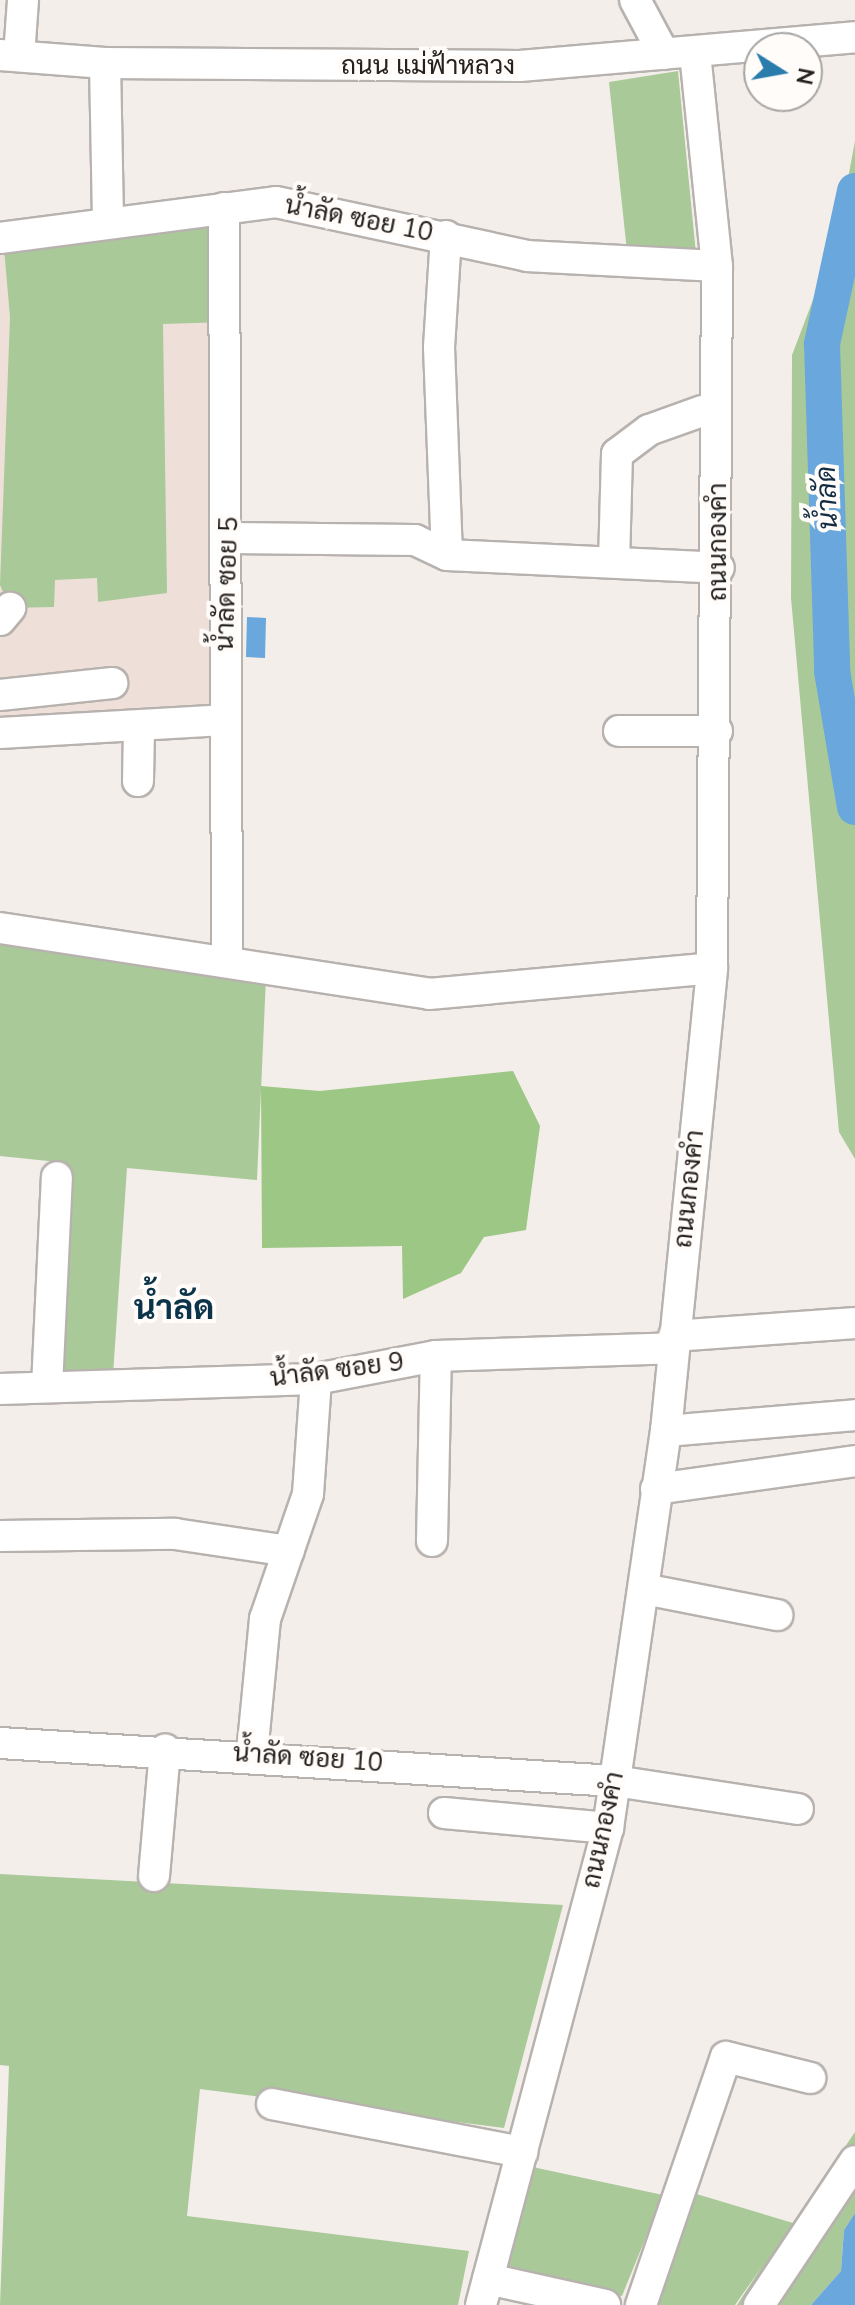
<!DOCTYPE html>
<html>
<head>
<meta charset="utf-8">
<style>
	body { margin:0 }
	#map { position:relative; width:855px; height:2305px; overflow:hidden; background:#f4eeea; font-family:"Nunito Sans",Sarabun,sans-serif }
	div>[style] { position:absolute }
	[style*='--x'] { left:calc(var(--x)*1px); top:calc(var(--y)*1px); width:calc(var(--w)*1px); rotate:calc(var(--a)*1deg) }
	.built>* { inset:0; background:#eee0d8 }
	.green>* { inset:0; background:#a9c999 }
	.forest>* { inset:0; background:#9cc784 }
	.water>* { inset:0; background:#69a7dd }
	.river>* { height:36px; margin:-18px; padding:0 18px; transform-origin:18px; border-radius:18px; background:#69a7dd }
	.roads { filter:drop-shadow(2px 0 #b8b2af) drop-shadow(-2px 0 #b8b2af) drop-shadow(0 2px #b8b2af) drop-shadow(0 -2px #b8b2af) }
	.minor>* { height:30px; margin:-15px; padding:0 15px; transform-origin:15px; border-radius:15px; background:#fff }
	span { translate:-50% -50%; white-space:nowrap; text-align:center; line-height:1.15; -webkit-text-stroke:8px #fffcfa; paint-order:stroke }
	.street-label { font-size:26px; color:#242220 }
	.water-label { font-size:28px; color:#112c43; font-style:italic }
	.district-label { font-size:34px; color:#0b334a; font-weight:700 }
	.north { position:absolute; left:743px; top:32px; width:80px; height:80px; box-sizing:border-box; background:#fffcfa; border:2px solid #a7a5a3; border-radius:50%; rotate:101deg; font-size:22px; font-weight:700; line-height:32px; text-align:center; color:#242220 }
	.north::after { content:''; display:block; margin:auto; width:28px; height:36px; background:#297cac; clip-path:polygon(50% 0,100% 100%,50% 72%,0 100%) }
</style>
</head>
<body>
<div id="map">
	<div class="built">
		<i style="clip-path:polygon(224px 208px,224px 720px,0 733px,0 238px)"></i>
	</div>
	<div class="green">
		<i style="clip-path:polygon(678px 71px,696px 254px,628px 261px,609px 82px)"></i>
		<i style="clip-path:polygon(855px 141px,855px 1159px,839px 1132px,791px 598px,792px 355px,837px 237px)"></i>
		<i style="clip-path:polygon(224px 208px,226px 322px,163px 324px,167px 593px,98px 602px,97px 578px,55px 580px,54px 607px,10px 608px,0 585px,10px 317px,3px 237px)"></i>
		<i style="clip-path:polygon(0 937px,266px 978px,257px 1180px,127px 1168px,113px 1375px,47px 1379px,58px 1162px,0 1156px)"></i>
		<i style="clip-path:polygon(0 1874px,563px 1905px,504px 2128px,200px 2089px,187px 2216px,469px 2251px,458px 2305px,0 2305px,9px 2066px,0 2065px)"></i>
		<i style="clip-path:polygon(855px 2132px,855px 2213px,844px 2230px,841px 2271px,811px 2305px,737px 2305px,761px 2268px,735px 2305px,640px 2305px,680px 2189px,793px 2223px)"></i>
		<i style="clip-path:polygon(528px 2166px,663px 2195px,622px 2296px,504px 2273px)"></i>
	</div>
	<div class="forest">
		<i style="clip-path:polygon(513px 1071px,540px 1126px,526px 1230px,484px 1237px,461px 1273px,403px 1299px,402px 1246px,262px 1248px,261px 1086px,320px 1091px)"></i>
	</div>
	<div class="water">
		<i style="clip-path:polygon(247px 617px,266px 618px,265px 658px,246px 657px)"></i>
		<i style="clip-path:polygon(855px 2213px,855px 2305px,811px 2305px,841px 2271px,844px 2230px)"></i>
	</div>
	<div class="river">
		<i style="--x:855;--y:191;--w:157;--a:102.2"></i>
		<i style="--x:822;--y:344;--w:327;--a:88.2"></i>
		<i style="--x:832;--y:671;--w:138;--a:80.4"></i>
	</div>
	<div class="roads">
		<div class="minor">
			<i style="--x:635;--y:0;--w:61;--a:61.8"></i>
			<i style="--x:0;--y:55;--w:105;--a:4.4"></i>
			<i style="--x:105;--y:63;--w:415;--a:0.4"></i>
			<i style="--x:520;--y:66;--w:336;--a:-4.9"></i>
			<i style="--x:19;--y:56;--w:56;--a:-85.9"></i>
			<i style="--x:105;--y:63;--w:160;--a:88.9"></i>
			<i style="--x:224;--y:208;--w:752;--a:89.77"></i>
			<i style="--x:446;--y:236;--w:111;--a:93.6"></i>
			<i style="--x:439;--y:347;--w:208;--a:87.8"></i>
			<i style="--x:0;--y:238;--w:278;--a:-7.4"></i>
			<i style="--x:276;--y:202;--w:257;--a:12.1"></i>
			<i style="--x:527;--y:256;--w:190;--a:3"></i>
			<i style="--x:230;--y:538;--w:185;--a:0.6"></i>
			<i style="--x:415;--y:540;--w:35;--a:25"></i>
			<i style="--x:447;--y:555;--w:272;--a:2.7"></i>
			<i style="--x:614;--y:562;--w:108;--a:-88.4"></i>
			<i style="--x:617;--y:454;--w:40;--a:-37"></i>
			<i style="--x:649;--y:430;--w:56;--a:-19.7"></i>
			<i style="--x:0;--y:620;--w:16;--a:-50"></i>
			<i style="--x:0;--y:695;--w:113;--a:-6.1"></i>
			<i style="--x:619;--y:731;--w:98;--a:0"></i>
			<i style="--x:0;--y:733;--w:224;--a:-3.3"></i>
			<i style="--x:138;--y:781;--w:54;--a:-88.9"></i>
			<i style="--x:0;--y:928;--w:434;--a:8.7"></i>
			<i style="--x:429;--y:994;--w:284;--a:-5.2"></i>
			<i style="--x:674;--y:1336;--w:181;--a:-4.1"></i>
			<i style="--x:47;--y:1387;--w:210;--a:-87.3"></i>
			<i style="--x:0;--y:1389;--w:316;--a:-1.8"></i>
			<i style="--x:316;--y:1379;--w:122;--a:-10.9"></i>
			<i style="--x:436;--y:1356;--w:237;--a:-1.9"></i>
			<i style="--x:666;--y:1431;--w:190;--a:-4.8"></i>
			<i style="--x:656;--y:1489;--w:201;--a:-8"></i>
			<i style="--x:0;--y:1536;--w:175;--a:-0.7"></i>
			<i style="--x:175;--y:1534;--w:115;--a:8.5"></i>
			<i style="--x:432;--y:1541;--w:185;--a:-88.8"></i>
			<i style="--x:644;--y:1589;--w:136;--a:11.1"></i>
			<i style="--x:0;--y:1743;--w:616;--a:3.54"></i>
			<i style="--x:615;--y:1781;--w:185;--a:8.7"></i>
			<i style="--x:252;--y:1754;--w:136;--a:-84.5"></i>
			<i style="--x:265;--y:1619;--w:132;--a:-71"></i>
			<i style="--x:308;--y:1494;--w:115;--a:-86"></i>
			<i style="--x:444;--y:1813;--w:165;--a:5.2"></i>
			<i style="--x:154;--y:1876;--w:127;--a:-85"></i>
			<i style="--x:272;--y:2104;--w:255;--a:10.9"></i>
			<i style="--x:488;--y:2279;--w:120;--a:12.5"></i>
			<i style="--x:481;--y:2305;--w:494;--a:-75.1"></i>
			<i style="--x:608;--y:1828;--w:401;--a:-81.7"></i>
			<i style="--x:666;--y:1431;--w:465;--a:-84.3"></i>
			<i style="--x:712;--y:968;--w:702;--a:-89.59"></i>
			<i style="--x:717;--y:266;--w:214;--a:-95.9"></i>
			<i style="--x:641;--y:2305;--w:262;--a:-71.1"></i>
			<i style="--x:726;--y:2057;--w:87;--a:14"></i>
			<i style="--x:759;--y:2305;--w:173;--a:-56.3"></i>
		</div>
	</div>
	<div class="street-label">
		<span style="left:428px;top:66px">ถนน แม่ฟ้าหลวง</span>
		<span style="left:359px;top:219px;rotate:11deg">น้ำลัด ซอย 10</span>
		<span style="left:718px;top:542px;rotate:-90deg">ถนนกองคำ</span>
		<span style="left:227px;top:584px;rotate:-88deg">น้ำลัด ซอย 5</span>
		<span style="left:689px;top:1189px;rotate:-84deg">ถนนกองคำ</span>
		<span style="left:337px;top:1370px;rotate:-7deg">น้ำลัด ซอย 9</span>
		<span style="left:308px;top:1758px;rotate:4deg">น้ำลัด ซอย 10</span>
		<span style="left:603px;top:1830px;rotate:-78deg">ถนนกองคำ</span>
	</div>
	<div class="water-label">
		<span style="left:827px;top:498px;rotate:-92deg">น้ำลัด</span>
	</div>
	<div class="district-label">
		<span style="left:174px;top:1309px">น้ำลัด</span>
	</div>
	<div class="north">N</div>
</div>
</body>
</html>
